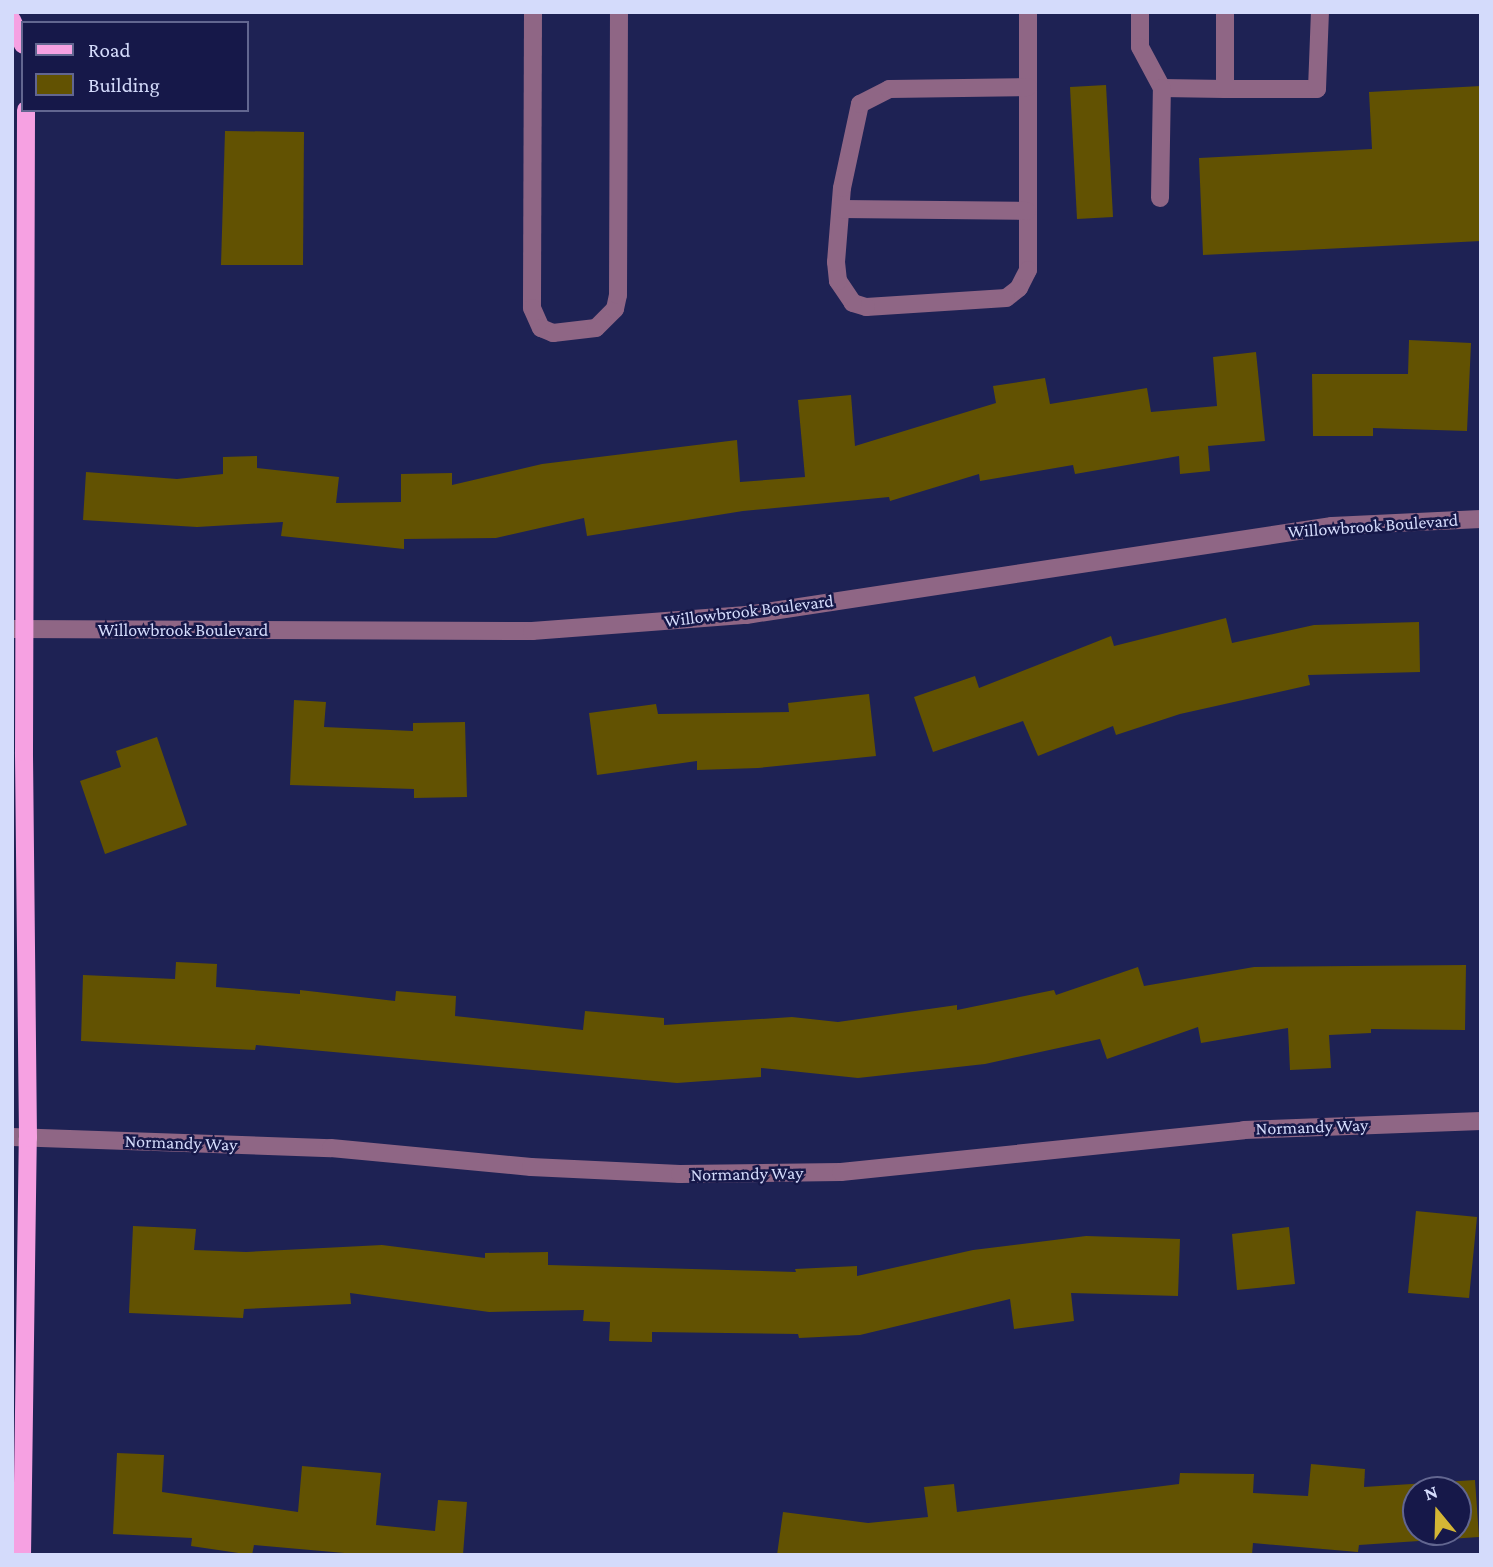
<!DOCTYPE html>
<html>
<head>
<meta charset="utf-8">
<style>
	body { margin:0 }
	#map { position:relative; width:1493px; height:1567px; overflow:hidden; background:#1e2254; font-family:"Crimson Pro",serif }
	div>[style] { position:absolute }
	[style*='--x'] { left:calc(var(--x)*1px); top:calc(var(--y)*1px); width:calc(var(--w)*1px); rotate:calc(var(--a)*1deg) }
	.building>* { inset:0; background:#625202 }
	.minor>* { height:18px; margin:-9px; padding:0 9px; transform-origin:9px; border-radius:9px; background:#8f6685 }
	.major>* { height:18px; margin:-9px; padding:0 9px; transform-origin:9px; border-radius:9px; background:#f6a1e2 }
	span { translate:-50% -50%; white-space:nowrap; text-align:center; line-height:1.15; -webkit-text-stroke:5px #161849; paint-order:stroke }
	.street-label { font-size:18px; color:#d4dbfb }
	.frame { position:absolute; inset:0; border:14px solid #d4dbfb; pointer-events:none }
	.legend { position:absolute; left:21px; top:21px; width:228px; height:91px; box-sizing:border-box; background:#161849; border:2px solid #626690; margin:0; padding:9px 12px; list-style:none; font-size:21px; color:#d4dbfb }
	.legend li { display:flex; align-items:center; gap:14px; height:35px }
	.legend b { width:35px; border:2px solid #626690 }
	.north { position:absolute; left:1402px; top:1476px; width:70px; height:70px; box-sizing:border-box; background:#161849; border:2px solid #626690; border-radius:50%; rotate:341deg; font-size:19px; font-weight:700; line-height:28px; text-align:center; color:#d4dbfb }
	.north::after { content:''; display:block; margin:auto; width:24px; height:32px; background:#d4b635; clip-path:polygon(50% 0,100% 100%,50% 72%,0 100%) }
</style>
</head>
<body>
<div id="map">
	<div class="building">
		<i style="clip-path:polygon(1106px 85px,1113px 217px,1077px 219px,1070px 87px)"></i>
		<i style="clip-path:polygon(1481px 86px,1481px 241px,1203px 255px,1199px 158px,1372px 149px,1369px 92px)"></i>
		<i style="clip-path:polygon(225px 131px,304px 132px,303px 265px,221px 265px)"></i>
		<i style="clip-path:polygon(1409px 340px,1471px 343px,1467px 431px,1373px 428px,1373px 436px,1313px 436px,1312px 374px,1408px 374px)"></i>
		<i style="clip-path:polygon(1256px 352px,1265px 441px,1208px 446px,1210px 471px,1180px 474px,1179px 456px,1075px 474px,1073px 465px,980px 481px,979px 474px,890px 501px,889px 497px,743px 511px,587px 536px,584px 518px,496px 538px,404px 539px,404px 549px,281px 536px,283px 522px,197px 527px,83px 520px,86px 472px,177px 479px,223px 474px,223px 457px,257px 456px,257px 468px,339px 477px,336px 503px,401px 502px,401px 474px,452px 473px,452px 485px,542px 464px,737px 440px,740px 482px,805px 477px,798px 400px,851px 395px,855px 446px,996px 403px,993px 386px,1045px 378px,1050px 404px,1147px 388px,1151px 412px,1217px 406px,1213px 357px)"></i>
		<i style="clip-path:polygon(1226px 618px,1232px 643px,1314px 625px,1419px 622px,1420px 672px,1308px 675px,1310px 685px,1180px 714px,1116px 735px,1113px 726px,1038px 756px,1023px 721px,933px 752px,914px 697px,975px 676px,979px 688px,1111px 636px,1114px 646px)"></i>
		<i style="clip-path:polygon(869px 694px,876px 756px,758px 768px,697px 770px,697px 761px,597px 775px,589px 713px,656px 704px,658px 714px,789px 712px,788px 703px)"></i>
		<i style="clip-path:polygon(294px 700px,326px 702px,324px 727px,413px 731px,413px 723px,465px 722px,467px 797px,414px 798px,414px 789px,290px 785px)"></i>
		<i style="clip-path:polygon(157px 737px,187px 825px,105px 854px,80px 781px,121px 767px,116px 751px)"></i>
		<i style="clip-path:polygon(176px 962px,217px 964px,216px 987px,300px 994px,300px 990px,395px 1001px,396px 991px,456px 996px,455px 1016px,583px 1030px,585px 1011px,664px 1018px,664px 1025px,792px 1017px,838px 1022px,957px 1005px,957px 1010px,1054px 990px,1056px 995px,1138px 967px,1144px 986px,1254px 967px,1466px 965px,1465px 1030px,1371px 1029px,1371px 1033px,1329px 1035px,1331px 1068px,1290px 1070px,1288px 1028px,1201px 1043px,1198px 1027px,1107px 1059px,1100px 1039px,985px 1064px,858px 1078px,761px 1068px,761px 1077px,677px 1083px,256px 1045px,255px 1050px,81px 1041px,83px 975px,175px 979px)"></i>
		<i style="clip-path:polygon(1416px 1211px,1477px 1217px,1469px 1298px,1408px 1293px)"></i>
		<i style="clip-path:polygon(133px 1226px,196px 1229px,194px 1250px,246px 1252px,382px 1245px,485px 1258px,485px 1253px,548px 1252px,548px 1265px,796px 1272px,795px 1269px,857px 1266px,857px 1276px,973px 1250px,1086px 1236px,1180px 1239px,1178px 1296px,1071px 1293px,1074px 1321px,1014px 1329px,1010px 1299px,860px 1335px,799px 1338px,798px 1334px,652px 1332px,652px 1342px,609px 1341px,610px 1322px,583px 1321px,584px 1310px,489px 1312px,350px 1293px,351px 1304px,244px 1309px,243px 1318px,129px 1313px)"></i>
		<i style="clip-path:polygon(1289px 1227px,1295px 1284px,1237px 1290px,1232px 1234px)"></i>
		<i style="clip-path:polygon(117px 1453px,164px 1455px,162px 1492px,298px 1512px,302px 1466px,381px 1473px,376px 1525px,435px 1531px,438px 1500px,467px 1502px,463px 1555px,367px 1555px,254px 1545px,252px 1555px,191px 1546px,192px 1538px,113px 1534px)"></i>
		<i style="clip-path:polygon(evenodd,1311px 1464px,1365px 1469px,1364px 1487px,1475px 1480px,1479px 1537px,1359px 1545px,1358px 1552px,1253px 1543px,1252px 1555px,777px 1555px,783px 1512px,868px 1523px,928px 1517px,924px 1487px,954px 1484px,957px 1512px,1179px 1484px,1180px 1473px,1254px 1474px,1253px 1493px,1308px 1496px,1311px 1464px,1416px 1490px,1458px 1490px,1458px 1532px,1416px 1532px,1416px 1490px)"></i>
	</div>
	<div class="minor">
		<i style="--x:533;--y:12;--w:296;--a:90.2"></i>
		<i style="--x:532;--y:308;--w:22;--a:66"></i>
		<i style="--x:541;--y:328;--w:13;--a:23"></i>
		<i style="--x:553;--y:333;--w:43;--a:-6.6"></i>
		<i style="--x:596;--y:328;--w:27;--a:-45"></i>
		<i style="--x:615;--y:309;--w:14;--a:-78"></i>
		<i style="--x:618;--y:295;--w:283;--a:-89.8"></i>
		<i style="--x:1028;--y:12;--w:258;--a:90"></i>
		<i style="--x:1028;--y:270;--w:20;--a:117"></i>
		<i style="--x:1019;--y:288;--w:16;--a:142"></i>
		<i style="--x:1006;--y:298;--w:140;--a:176.3"></i>
		<i style="--x:866;--y:307;--w:14;--a:-163"></i>
		<i style="--x:853;--y:303;--w:27;--a:-124"></i>
		<i style="--x:838;--y:281;--w:19;--a:-96"></i>
		<i style="--x:836;--y:262;--w:74;--a:-85.4"></i>
		<i style="--x:842;--y:188;--w:86;--a:-77.9"></i>
		<i style="--x:860;--y:104;--w:33;--a:-27"></i>
		<i style="--x:889;--y:89;--w:139;--a:-0.8"></i>
		<i style="--x:1140;--y:12;--w:35;--a:90"></i>
		<i style="--x:1140;--y:47;--w:47;--a:61.8"></i>
		<i style="--x:1162;--y:88;--w:63;--a:0.9"></i>
		<i style="--x:1225;--y:89;--w:92;--a:0"></i>
		<i style="--x:1317;--y:89;--w:77;--a:-87.8"></i>
		<i style="--x:1225;--y:89;--w:77;--a:-90"></i>
		<i style="--x:1160;--y:198;--w:110;--a:-89"></i>
		<i style="--x:841;--y:209;--w:186;--a:0.6"></i>
		<i style="--x:12;--y:629;--w:520;--a:0.22"></i>
		<i style="--x:532;--y:631;--w:215;--a:-4.3"></i>
		<i style="--x:746;--y:615;--w:593;--a:-8.64"></i>
		<i style="--x:1332;--y:526;--w:149;--a:-2.7"></i>
		<i style="--x:12;--y:1137;--w:319;--a:2"></i>
		<i style="--x:331;--y:1148;--w:201;--a:5.4"></i>
		<i style="--x:531;--y:1167;--w:149;--a:2.7"></i>
		<i style="--x:680;--y:1174;--w:161;--a:-0.7"></i>
		<i style="--x:841;--y:1172;--w:405;--a:-5.9"></i>
		<i style="--x:1244;--y:1130;--w:237;--a:-2.2"></i>
	</div>
	<div class="major">
		<i style="--x:12;--y:20;--w:27;--a:66"></i>
		<i style="--x:22;--y:1555;--w:417;--a:-89.2"></i>
		<i style="--x:28;--y:1138;--w:386;--a:-90.6"></i>
		<i style="--x:24;--y:752;--w:642;--a:-89.82"></i>
	</div>
	<div class="street-label">
		<span style="left:1373px;top:526px;rotate:-4deg">Willowbrook Boulevard</span>
		<span style="left:749px;top:611px;rotate:-7deg">Willowbrook Boulevard</span>
		<span style="left:183px;top:630px">Willowbrook Boulevard</span>
		<span style="left:1312px;top:1127px;rotate:-2deg">Normandy Way</span>
		<span style="left:181px;top:1143px;rotate:2deg">Normandy Way</span>
		<span style="left:747px;top:1174px;rotate:-1deg">Normandy Way</span>
	</div>
	<div class="frame"></div>
	<ul class="legend">
	<li><b style="height:9px;background:#f6a1e2"></b>Road</li>
	<li><b style="height:19px;background:#625202"></b>Building</li>
	</ul>
	<div class="north">N</div>
</div>
</body>
</html>
